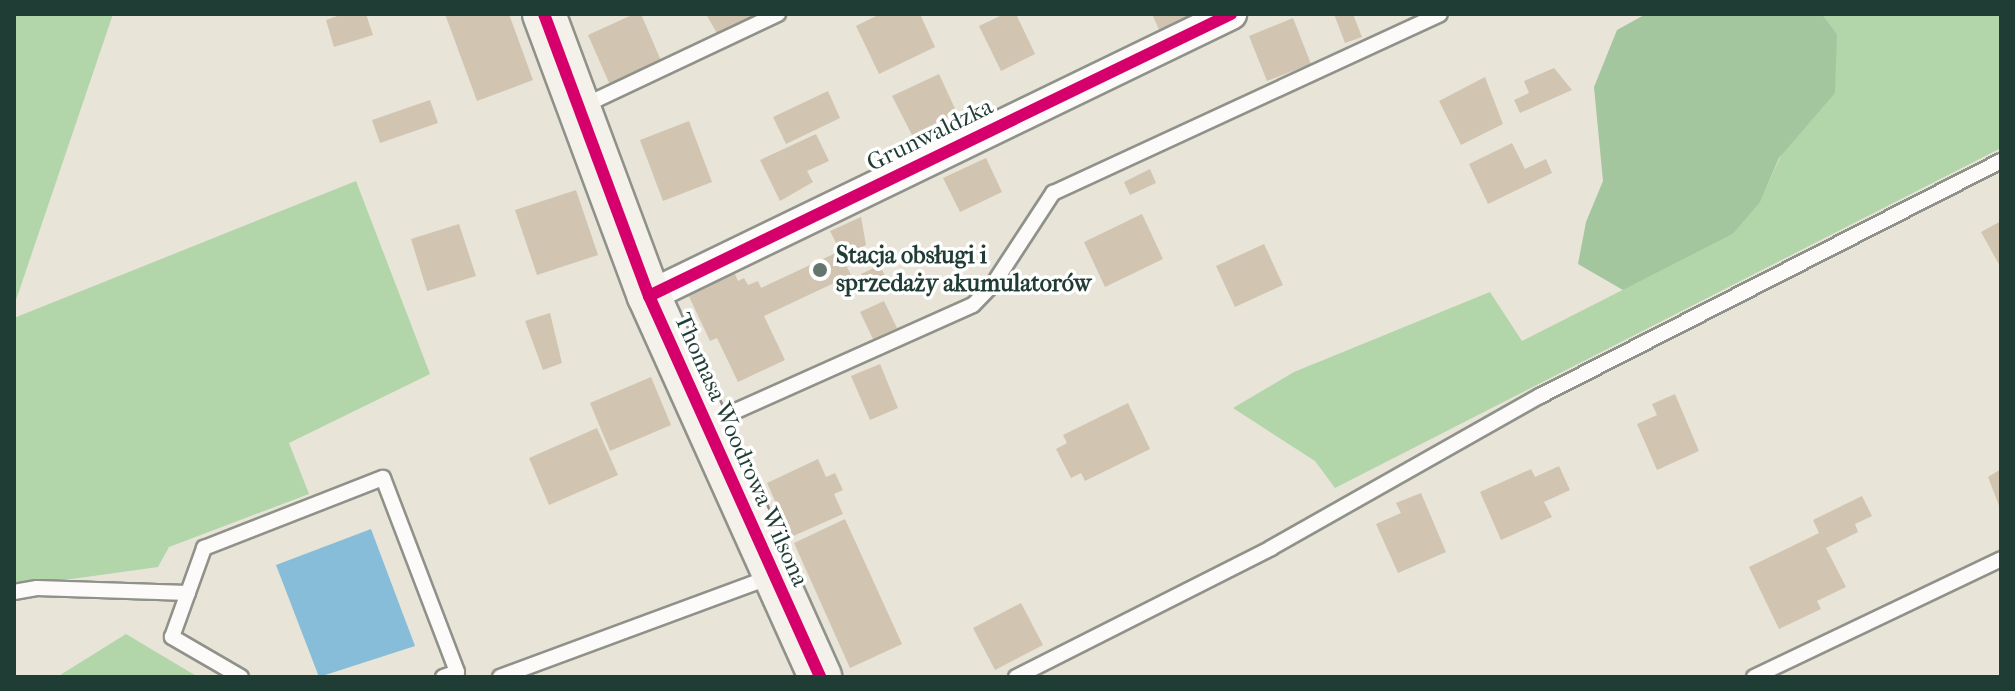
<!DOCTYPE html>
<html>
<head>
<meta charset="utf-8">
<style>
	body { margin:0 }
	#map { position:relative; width:2015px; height:691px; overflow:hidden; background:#e8e4d7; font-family:"IM FELL French Canon",serif }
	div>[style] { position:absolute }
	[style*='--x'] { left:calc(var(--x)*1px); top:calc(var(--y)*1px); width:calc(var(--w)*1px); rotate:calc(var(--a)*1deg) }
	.green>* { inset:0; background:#b2d6a9 }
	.forest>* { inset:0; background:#a4c69f }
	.water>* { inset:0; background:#87bdd8 }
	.building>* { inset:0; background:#d1c5b2 }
	.roads { filter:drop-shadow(2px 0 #8f928a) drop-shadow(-2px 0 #8f928a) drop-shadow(0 2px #8f928a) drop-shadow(0 -2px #8f928a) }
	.lane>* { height:14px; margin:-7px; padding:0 7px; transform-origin:7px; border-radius:7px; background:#fcfbf9 }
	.street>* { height:30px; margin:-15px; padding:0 15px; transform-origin:15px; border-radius:15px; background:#fcfbf9 }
	.secondary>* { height:42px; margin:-21px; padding:0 21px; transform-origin:21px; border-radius:21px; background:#f4f1eb }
	.cycleway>* { height:12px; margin:-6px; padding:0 6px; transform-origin:6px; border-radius:6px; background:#d6006c }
	.dots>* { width:22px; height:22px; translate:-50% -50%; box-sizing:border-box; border:4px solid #fff; border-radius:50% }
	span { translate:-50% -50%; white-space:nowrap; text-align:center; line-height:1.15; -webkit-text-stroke:7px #fff; paint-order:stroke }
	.street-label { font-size:24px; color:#1f3d34 }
	.poi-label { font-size:24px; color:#1f3d34; font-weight:700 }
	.left { translate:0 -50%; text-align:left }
	.frame { position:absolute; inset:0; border:16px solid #1f3d34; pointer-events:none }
</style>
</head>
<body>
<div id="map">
	<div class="green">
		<i style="clip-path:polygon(16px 14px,113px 14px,14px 306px,14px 20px)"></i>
		<i style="clip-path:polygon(1822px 14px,2001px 14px,2001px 148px,1335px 488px,1315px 461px,1233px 408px,1294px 372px,1490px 292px,1522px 341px,1733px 234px,1760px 201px,1837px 34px)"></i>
		<i style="clip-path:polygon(356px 181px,430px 374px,289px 443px,309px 494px,169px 547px,158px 567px,14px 587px,14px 318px)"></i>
		<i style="clip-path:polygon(126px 634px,198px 677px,57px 677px)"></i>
	</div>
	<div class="forest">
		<i style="clip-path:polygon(1646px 14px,1822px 14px,1837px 34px,1835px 93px,1779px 158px,1760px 202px,1733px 234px,1623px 290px,1578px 264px,1586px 222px,1603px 181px,1594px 87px,1617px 30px)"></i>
	</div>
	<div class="water">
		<i style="clip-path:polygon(371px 529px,415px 646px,319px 677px,276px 565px)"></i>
	</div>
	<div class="building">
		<i style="clip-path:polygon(343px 14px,366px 14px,373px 35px,334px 47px,326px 20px)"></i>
		<i style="clip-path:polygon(445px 14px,509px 14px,533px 80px,477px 101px)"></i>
		<i style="clip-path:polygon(634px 14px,641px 14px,662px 63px,610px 85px,588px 35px)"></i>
		<i style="clip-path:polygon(706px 14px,762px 14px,719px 37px)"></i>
		<i style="clip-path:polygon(920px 14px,935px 47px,879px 74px,856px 26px,880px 14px)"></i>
		<i style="clip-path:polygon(1004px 14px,1016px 14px,1035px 54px,1001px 71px,979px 26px)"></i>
		<i style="clip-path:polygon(1152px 14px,1202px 14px,1161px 34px)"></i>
		<i style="clip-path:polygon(1334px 14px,1353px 14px,1362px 37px,1345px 43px)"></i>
		<i style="clip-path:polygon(1293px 18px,1311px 64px,1267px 81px,1249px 36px)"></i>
		<i style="clip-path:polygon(1554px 68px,1572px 90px,1520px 113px,1514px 100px,1529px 93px,1524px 81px)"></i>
		<i style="clip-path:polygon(939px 74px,957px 113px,912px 135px,892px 96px)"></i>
		<i style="clip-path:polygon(1485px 77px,1503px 124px,1461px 145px,1439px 101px)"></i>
		<i style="clip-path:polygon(828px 91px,840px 118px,786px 144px,773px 117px)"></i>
		<i style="clip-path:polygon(430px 100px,438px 123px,380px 143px,372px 120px)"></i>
		<i style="clip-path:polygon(689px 121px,712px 182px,663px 201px,640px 140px)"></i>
		<i style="clip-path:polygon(816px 134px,829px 161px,807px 171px,813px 182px,780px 201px,760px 160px)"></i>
		<i style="clip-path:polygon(1512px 143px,1525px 169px,1546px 159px,1552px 173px,1488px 204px,1469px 164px)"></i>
		<i style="clip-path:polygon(986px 158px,1002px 192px,960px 212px,943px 178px)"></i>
		<i style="clip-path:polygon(1150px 169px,1156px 183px,1130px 195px,1124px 182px)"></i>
		<i style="clip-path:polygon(576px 190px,598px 255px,537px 275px,515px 210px)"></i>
		<i style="clip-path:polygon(1142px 214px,1163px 259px,1105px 287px,1084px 242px)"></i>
		<i style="clip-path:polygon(861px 217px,866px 245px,842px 257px,851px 275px,764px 316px,785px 360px,738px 382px,717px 338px,710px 341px,685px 288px,732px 267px,738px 281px,744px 278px,748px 285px,758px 281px,761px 288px,840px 251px,830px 231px)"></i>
		<i style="clip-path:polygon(2001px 221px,2001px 268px,1981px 232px)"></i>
		<i style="clip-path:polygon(459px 224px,476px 276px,427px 291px,411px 239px)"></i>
		<i style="clip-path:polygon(1264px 244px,1283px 285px,1235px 307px,1216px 266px)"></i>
		<i style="clip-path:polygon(880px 265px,888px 283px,869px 292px,861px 274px)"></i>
		<i style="clip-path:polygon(884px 301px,897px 328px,873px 339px,860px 312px)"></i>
		<i style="clip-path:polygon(550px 313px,562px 363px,543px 370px,525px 321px)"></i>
		<i style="clip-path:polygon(880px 364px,898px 408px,870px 420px,851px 376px)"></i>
		<i style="clip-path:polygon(651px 377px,671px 425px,610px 451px,590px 403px)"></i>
		<i style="clip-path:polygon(1675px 394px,1699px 451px,1657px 470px,1637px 424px,1657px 415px,1652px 404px)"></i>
		<i style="clip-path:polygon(1128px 403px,1150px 449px,1085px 481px,1081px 473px,1071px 478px,1056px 449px,1067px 443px,1063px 435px)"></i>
		<i style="clip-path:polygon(597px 428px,618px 475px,549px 505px,529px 458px)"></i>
		<i style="clip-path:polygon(818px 459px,826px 477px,835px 473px,843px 490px,834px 494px,843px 514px,791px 537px,767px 483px)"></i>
		<i style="clip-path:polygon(1559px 466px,1570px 490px,1544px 502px,1552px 517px,1501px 540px,1480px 492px,1531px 469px,1535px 477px)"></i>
		<i style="clip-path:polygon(2001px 469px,2001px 511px,1988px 477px)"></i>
		<i style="clip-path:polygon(1421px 493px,1446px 552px,1398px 573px,1376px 524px,1401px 513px,1396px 503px)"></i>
		<i style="clip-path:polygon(1862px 496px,1872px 516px,1855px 524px,1858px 532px,1826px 548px,1846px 587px,1817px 601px,1821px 609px,1779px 629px,1749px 567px,1819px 533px,1813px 520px)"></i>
		<i style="clip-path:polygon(845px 519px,902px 644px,850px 668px,794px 543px)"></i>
		<i style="clip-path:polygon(1021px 603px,1043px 645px,995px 670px,973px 628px)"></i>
	</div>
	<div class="roads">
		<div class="lane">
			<i style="--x:581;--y:107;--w:218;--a:-25.3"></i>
			<i style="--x:709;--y:423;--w:289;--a:-24.1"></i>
			<i style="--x:973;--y:305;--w:30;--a:-46"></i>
			<i style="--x:994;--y:283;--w:108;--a:-56.8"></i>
			<i style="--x:1053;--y:193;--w:426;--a:-24.8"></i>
			<i style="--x:14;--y:592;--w:23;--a:-10"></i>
			<i style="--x:37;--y:588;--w:151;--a:1.9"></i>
			<i style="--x:241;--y:677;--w:80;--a:-149.9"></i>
			<i style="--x:172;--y:637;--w:95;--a:-70.2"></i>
			<i style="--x:204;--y:548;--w:192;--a:-21.4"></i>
			<i style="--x:383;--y:478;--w:208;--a:69.1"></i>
			<i style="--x:457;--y:672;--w:15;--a:160"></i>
			<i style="--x:500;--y:677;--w:291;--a:-20.3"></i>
			<i style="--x:1016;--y:677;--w:286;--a:-26.8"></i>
			<i style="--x:1271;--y:548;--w:309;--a:-29.5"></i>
			<i style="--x:1540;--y:396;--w:517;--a:-27.01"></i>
			<i style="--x:1754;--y:677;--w:274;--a:-25.5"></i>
		</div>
		<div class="street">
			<i style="--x:649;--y:296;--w:647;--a:-25.85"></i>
		</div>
		<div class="secondary">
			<i style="--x:544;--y:14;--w:301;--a:69.6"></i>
			<i style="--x:649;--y:296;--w:418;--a:65.8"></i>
		</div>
	</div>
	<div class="cycleway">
		<i style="--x:544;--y:14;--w:301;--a:69.6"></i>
		<i style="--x:649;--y:296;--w:418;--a:65.8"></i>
		<i style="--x:649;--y:296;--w:647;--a:-25.85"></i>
	</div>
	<div class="dots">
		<i style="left:820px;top:270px;background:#65776d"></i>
	</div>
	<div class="street-label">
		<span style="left:930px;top:135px;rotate:-26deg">Grunwaldzka</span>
		<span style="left:741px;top:450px;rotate:66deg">Thomasa Woodrowa Wilsona</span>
	</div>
	<div class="poi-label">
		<span class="left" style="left:836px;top:270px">Stacja obsługi i<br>sprzedaży akumulatorów</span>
	</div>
	<div class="frame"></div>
</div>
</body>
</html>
